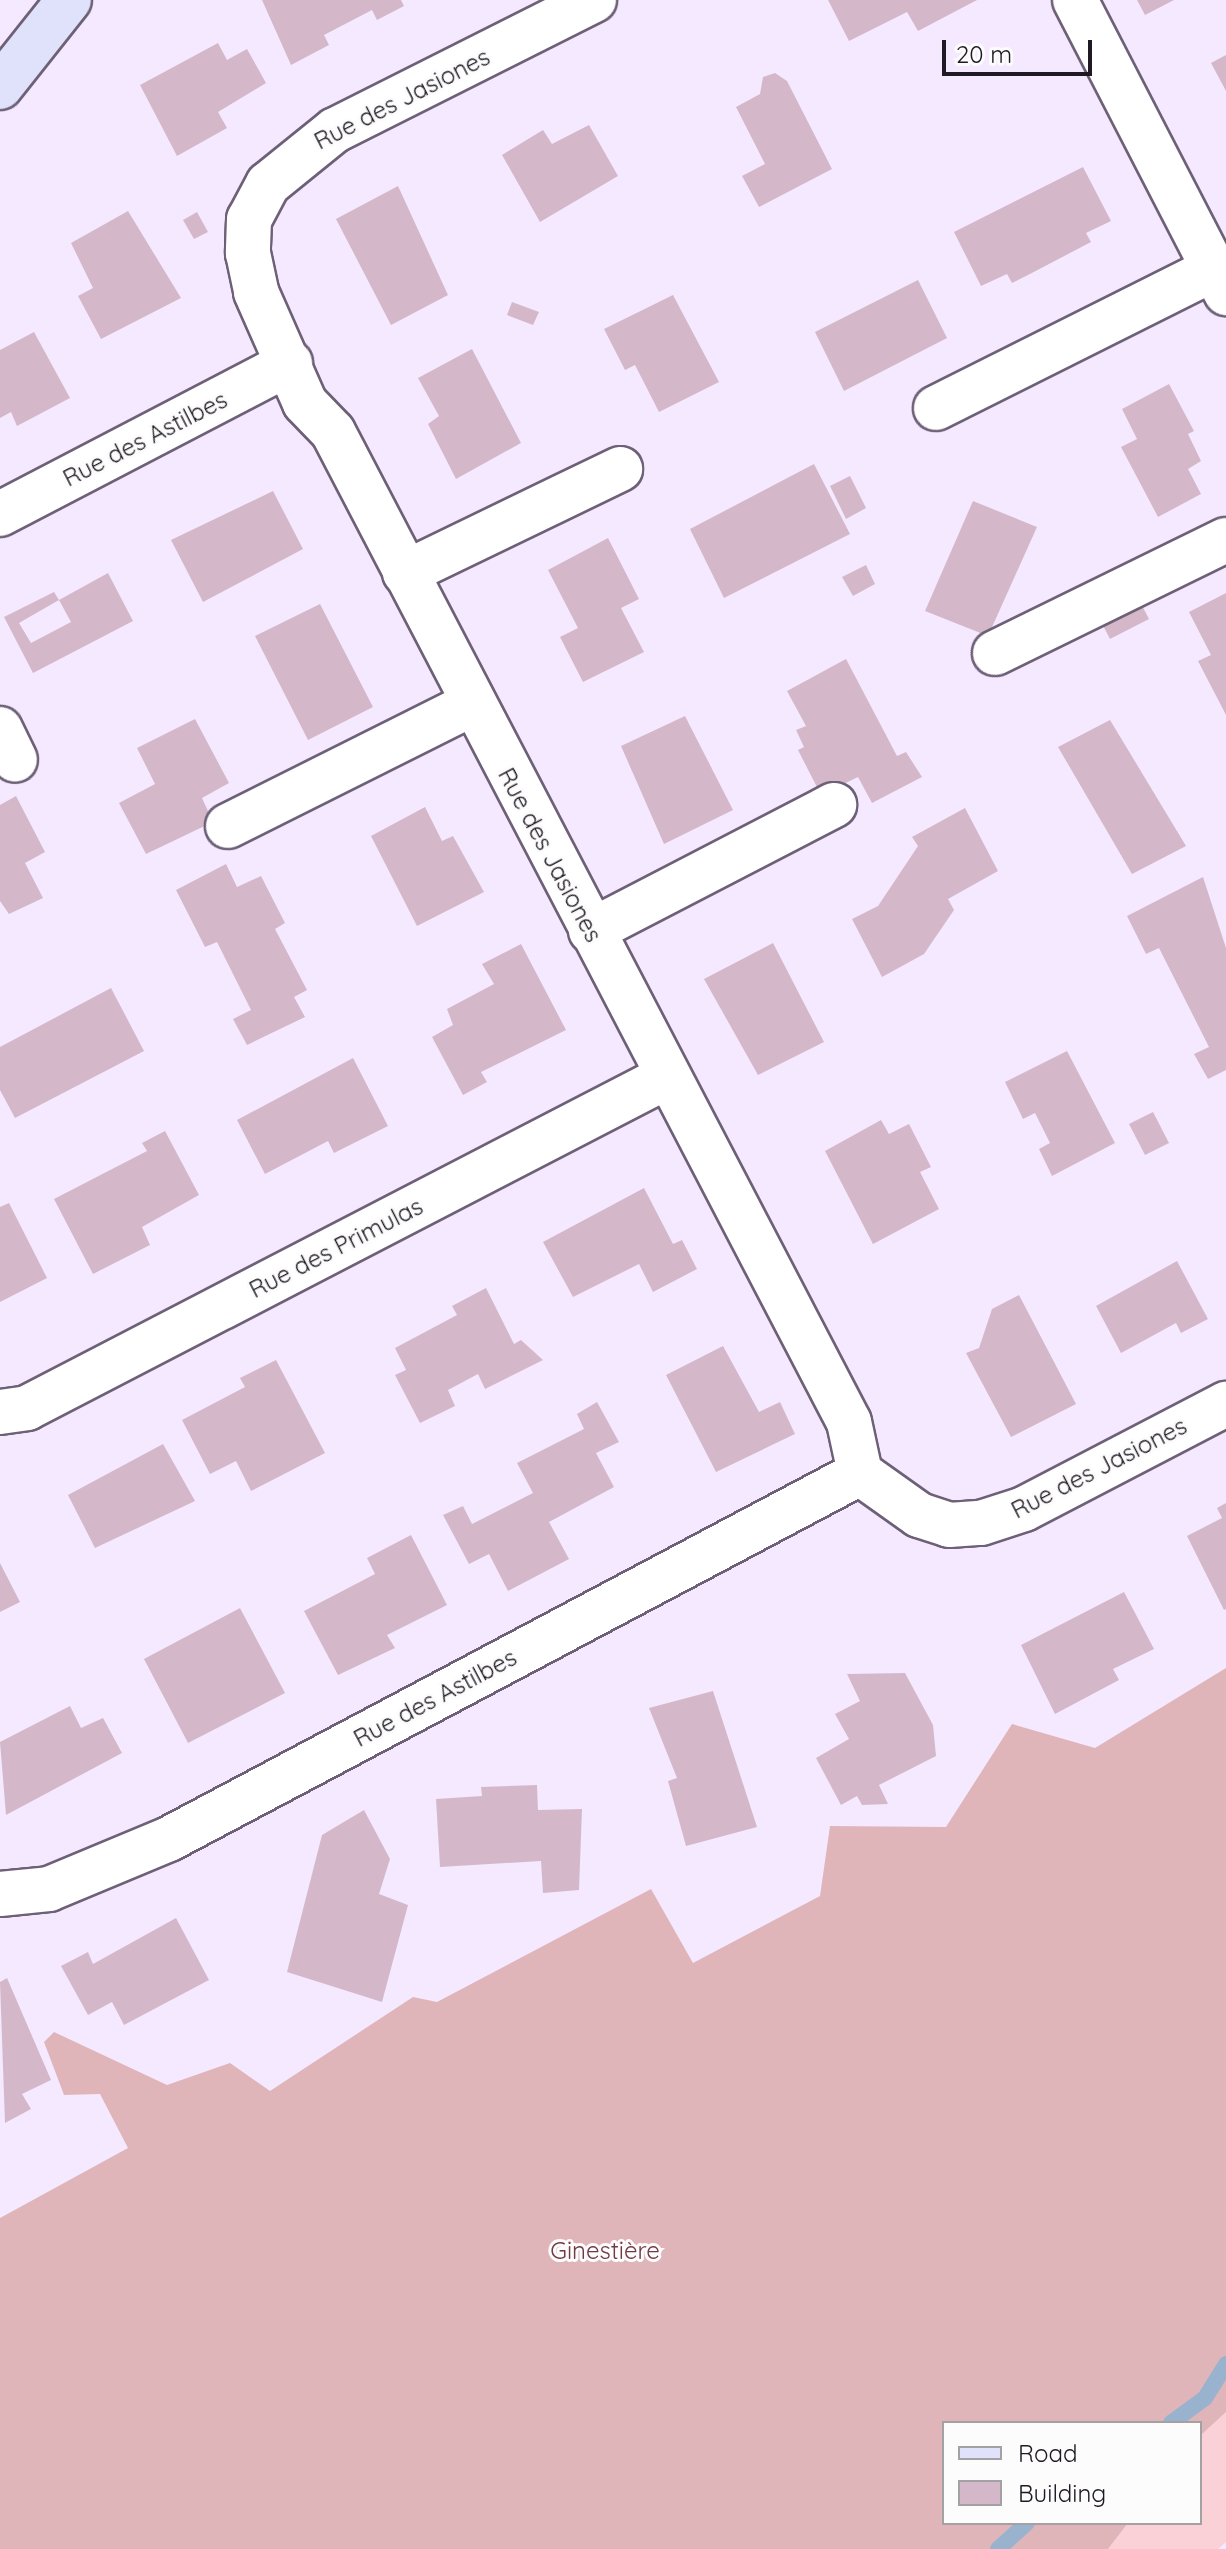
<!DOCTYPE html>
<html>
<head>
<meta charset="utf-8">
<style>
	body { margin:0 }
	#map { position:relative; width:1226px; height:2549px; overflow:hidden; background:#f5e9ff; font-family:Quicksand,sans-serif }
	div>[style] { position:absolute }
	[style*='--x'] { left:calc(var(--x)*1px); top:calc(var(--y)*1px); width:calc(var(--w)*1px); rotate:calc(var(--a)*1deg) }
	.green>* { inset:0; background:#fad1d6 }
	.forest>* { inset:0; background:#dfb5ba }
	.stream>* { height:16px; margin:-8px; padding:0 8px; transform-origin:8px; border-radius:8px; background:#99b2ce }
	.building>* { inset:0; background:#d4b8ca }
	.roads { filter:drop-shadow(2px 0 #6d6077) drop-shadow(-2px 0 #6d6077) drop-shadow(0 2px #6d6077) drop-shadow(0 -2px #6d6077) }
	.minor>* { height:44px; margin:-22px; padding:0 22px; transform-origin:22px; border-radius:22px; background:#fff }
	.major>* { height:44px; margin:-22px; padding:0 22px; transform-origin:22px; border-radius:22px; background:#dfe2fa }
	span { translate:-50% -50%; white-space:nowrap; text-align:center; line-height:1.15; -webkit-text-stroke:6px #fcfcfc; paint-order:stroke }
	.street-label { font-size:24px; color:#1f1923 }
	.park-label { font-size:24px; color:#713943 }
	.legend { position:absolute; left:942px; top:2421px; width:260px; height:104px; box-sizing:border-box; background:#fcfcfc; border:2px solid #a4a1a5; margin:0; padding:10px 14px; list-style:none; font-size:24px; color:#1f1923 }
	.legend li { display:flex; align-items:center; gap:16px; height:40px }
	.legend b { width:40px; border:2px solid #a4a1a5 }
	.scale { position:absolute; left:942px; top:40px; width:150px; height:36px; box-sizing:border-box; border:4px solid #1f1923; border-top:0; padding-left:10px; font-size:24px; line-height:28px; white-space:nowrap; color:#1f1923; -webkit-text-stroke:6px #fcfcfc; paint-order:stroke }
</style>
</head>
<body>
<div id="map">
	<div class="green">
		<i style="clip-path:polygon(1226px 2412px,1226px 2542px,1218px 2549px,1108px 2549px,1128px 2523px,1200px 2523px,1200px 2436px)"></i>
	</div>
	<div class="forest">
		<i style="clip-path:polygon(1226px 1668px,1226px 2412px,1200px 2436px,1200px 2423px,944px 2423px,944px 2523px,1128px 2523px,1108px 2549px,0 2549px,0 2218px,128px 2148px,100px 2094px,64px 2095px,44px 2042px,54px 2032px,167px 2085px,230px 2063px,270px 2091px,413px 1997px,437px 2002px,651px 1889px,693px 1963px,820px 1896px,830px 1826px,946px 1827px,1012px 1724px,1095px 1748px)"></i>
	</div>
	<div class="stream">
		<i style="--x:1171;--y:2423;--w:42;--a:-36.3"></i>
		<i style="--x:1205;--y:2398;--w:40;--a:-58"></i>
		<i style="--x:998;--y:2549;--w:39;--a:-42"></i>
	</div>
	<div class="building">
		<i style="clip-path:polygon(262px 0,401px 0,404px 6px,377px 20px,372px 10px,324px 35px,329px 45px,291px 65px)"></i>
		<i style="clip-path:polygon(828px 0,977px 0,918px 31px,907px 12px,849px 41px)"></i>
		<i style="clip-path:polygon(1137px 0,1174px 0,1145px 15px)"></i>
		<i style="clip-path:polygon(218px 43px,227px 60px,247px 49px,266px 83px,218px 112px,227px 128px,177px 156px,140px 85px)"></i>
		<i style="clip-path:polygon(1226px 55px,1226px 91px,1211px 63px)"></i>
		<i style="clip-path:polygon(775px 73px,787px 81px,832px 169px,759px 207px,742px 176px,765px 164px,736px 107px,760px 94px,763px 77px)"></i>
		<i style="clip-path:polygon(589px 125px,618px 176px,540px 222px,502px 155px,543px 130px,552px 144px)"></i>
		<i style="clip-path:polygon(1083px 167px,1111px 221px,1086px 233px,1091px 242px,1028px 275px,1012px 283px,1007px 274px,981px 286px,954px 232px)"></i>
		<i style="clip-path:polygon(398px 186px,448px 295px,391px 325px,336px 219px)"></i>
		<i style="clip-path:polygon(128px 211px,181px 298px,101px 339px,78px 296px,93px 288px,71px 243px)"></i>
		<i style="clip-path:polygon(197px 212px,208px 232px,194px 239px,183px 220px)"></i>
		<i style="clip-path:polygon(918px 280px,947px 338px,844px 391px,815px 332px)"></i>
		<i style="clip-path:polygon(673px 295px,719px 382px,659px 412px,635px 365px,625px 370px,604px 329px)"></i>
		<i style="clip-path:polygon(512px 302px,539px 312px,533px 325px,507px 315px)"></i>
		<i style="clip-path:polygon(34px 332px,70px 398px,17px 426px,11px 412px,0 418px,0 350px)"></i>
		<i style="clip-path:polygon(472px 349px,521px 443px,456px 479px,428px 424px,439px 416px,418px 378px)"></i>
		<i style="clip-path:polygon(1169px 384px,1194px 431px,1188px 434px,1201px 461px,1188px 469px,1201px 494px,1158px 517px,1121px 447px,1137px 439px,1122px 409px)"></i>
		<i style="clip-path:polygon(814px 464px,850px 534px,724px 598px,690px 529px)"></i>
		<i style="clip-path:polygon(850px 476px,866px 508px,846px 519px,830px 486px)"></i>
		<i style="clip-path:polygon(273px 491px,303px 549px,203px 602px,171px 540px)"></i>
		<i style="clip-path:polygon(973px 501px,1037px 527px,988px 636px,925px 611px)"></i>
		<i style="clip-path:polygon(608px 538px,639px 599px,621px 608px,644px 652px,583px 682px,560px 637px,578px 628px,548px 570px)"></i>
		<i style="clip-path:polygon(866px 565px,875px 584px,853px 596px,842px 577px)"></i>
		<i style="clip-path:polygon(108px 573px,133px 621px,33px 673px,4px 617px,54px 592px,59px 600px,19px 623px,31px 643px,71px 622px,59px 600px)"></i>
		<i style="clip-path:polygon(1226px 593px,1226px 715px,1198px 661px,1211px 655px,1189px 612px)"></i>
		<i style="clip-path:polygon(1137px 596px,1149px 619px,1110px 639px,1098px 616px)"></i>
		<i style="clip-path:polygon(320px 604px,373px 707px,308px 740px,255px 636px)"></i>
		<i style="clip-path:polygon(846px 659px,897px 756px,906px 752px,922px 777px,872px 803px,858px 777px,821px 795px,798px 750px,804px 747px,796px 730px,806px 726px,787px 691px)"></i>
		<i style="clip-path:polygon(685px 716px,733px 810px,664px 844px,621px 746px)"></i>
		<i style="clip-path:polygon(195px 719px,229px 783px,202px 798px,213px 822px,146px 854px,119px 803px,155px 784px,137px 748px)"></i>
		<i style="clip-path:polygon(1110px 720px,1186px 846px,1132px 874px,1058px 747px)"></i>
		<i style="clip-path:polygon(16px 796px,45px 852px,25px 863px,43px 898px,9px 914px,0 901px,0 805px)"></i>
		<i style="clip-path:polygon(425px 807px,442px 841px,453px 836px,484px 892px,417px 926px,371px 836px)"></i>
		<i style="clip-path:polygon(965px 808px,998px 871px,948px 899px,954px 910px,924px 954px,882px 977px,852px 919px,878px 906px,918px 846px,912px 837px)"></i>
		<i style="clip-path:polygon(226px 864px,237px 887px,261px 876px,285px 923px,275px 929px,307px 990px,294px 997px,305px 1017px,247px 1045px,233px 1019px,251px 1010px,217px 942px,205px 947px,176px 890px)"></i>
		<i style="clip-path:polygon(1203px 877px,1226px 948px,1226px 1070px,1208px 1079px,1194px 1054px,1209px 1047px,1159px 948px,1146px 954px,1127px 916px)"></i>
		<i style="clip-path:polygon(773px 943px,824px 1042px,758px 1075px,704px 979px)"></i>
		<i style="clip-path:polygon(521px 944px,566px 1030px,481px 1072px,487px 1082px,463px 1095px,432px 1037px,453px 1025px,447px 1009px,494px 984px,482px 964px)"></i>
		<i style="clip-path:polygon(111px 988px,144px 1051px,15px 1118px,0 1090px,0 1047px)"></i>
		<i style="clip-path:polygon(1067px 1051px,1115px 1143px,1052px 1176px,1039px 1149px,1050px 1143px,1035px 1113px,1023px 1119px,1005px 1082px)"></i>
		<i style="clip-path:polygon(353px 1058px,388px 1126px,334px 1153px,328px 1141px,265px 1174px,237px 1120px)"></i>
		<i style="clip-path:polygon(1153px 1112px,1169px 1143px,1145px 1155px,1129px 1124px)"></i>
		<i style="clip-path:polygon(881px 1120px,889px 1134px,909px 1124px,931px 1167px,920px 1172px,939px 1209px,873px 1244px,825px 1151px)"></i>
		<i style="clip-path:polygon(165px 1131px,199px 1195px,142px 1227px,150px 1245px,93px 1274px,54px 1199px,147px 1151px,142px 1143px)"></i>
		<i style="clip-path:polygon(644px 1188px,673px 1244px,682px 1240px,697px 1269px,653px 1292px,639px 1264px,573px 1297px,543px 1242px)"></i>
		<i style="clip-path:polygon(9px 1203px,47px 1278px,0 1302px,0 1207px)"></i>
		<i style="clip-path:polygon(1177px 1261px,1208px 1319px,1181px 1333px,1176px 1323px,1121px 1353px,1096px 1306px)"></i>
		<i style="clip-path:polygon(486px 1288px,514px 1344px,521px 1340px,543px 1360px,485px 1389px,478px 1374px,448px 1390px,455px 1406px,420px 1423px,395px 1375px,406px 1370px,395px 1348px,457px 1315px,452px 1306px)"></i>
		<i style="clip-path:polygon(1019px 1295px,1076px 1404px,1011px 1437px,966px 1353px,979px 1348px,992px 1309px)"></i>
		<i style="clip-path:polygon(723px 1346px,759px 1412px,780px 1402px,795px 1434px,716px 1472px,666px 1375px)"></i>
		<i style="clip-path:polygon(276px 1360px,325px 1453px,251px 1491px,236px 1461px,210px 1474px,182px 1420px,245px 1387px,240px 1378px)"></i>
		<i style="clip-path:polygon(597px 1402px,619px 1442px,596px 1453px,614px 1487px,549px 1522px,569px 1559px,508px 1591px,489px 1554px,469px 1564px,443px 1515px,463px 1506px,472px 1524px,533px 1493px,517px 1463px,584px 1429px,577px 1414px)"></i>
		<i style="clip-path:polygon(163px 1444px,195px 1501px,95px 1548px,68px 1495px)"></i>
		<i style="clip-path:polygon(1226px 1503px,1226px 1609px,1224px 1610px,1187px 1536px,1222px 1518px,1217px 1508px)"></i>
		<i style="clip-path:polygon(411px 1535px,447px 1605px,387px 1635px,395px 1648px,338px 1675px,304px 1611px,375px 1574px,367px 1558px)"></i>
		<i style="clip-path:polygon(0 1563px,20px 1602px,0 1612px)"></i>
		<i style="clip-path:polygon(1124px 1592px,1154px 1649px,1113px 1669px,1119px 1680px,1055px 1714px,1021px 1645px)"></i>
		<i style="clip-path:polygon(240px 1608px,285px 1693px,188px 1743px,144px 1659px)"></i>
		<i style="clip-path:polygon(905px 1673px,933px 1725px,936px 1756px,879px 1785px,888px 1804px,862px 1805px,857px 1796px,841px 1805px,816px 1758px,849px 1739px,835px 1714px,860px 1701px,847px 1674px)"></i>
		<i style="clip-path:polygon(713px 1691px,757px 1827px,686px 1846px,668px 1781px,677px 1778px,649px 1708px)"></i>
		<i style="clip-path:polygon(70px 1706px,81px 1728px,103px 1718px,122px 1753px,6px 1815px,0 1742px)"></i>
		<i style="clip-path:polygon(537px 1785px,538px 1810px,582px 1809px,579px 1890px,543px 1893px,541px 1861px,440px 1867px,436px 1799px,482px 1796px,481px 1787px)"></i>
		<i style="clip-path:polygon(364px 1810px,390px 1859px,379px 1894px,408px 1905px,382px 2002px,287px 1972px,322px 1835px)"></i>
		<i style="clip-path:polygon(176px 1918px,209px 1980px,124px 2025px,112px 2002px,88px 2015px,61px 1966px,88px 1952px,93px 1964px)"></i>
		<i style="clip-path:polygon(7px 1978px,51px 2080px,22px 2094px,31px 2109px,5px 2123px,0 1982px)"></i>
	</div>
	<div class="roads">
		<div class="minor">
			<i style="--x:594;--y:0;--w:290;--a:153.3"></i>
			<i style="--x:335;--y:130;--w:86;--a:141.1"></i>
			<i style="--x:268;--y:184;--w:40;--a:118"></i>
			<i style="--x:249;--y:219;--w:34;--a:92"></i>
			<i style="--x:248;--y:253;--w:40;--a:78"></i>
			<i style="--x:256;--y:292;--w:121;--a:66.2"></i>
			<i style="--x:305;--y:403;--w:40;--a:46"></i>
			<i style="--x:333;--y:432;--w:1116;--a:62.47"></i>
			<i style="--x:849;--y:1422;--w:52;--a:77.8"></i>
			<i style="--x:860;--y:1473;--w:72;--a:35.4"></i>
			<i style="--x:919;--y:1515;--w:32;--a:18"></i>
			<i style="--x:949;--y:1525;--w:32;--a:-4"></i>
			<i style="--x:981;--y:1523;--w:45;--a:-18"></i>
			<i style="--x:1024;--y:1509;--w:228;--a:-27.5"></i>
			<i style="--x:1075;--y:0;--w:330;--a:62.7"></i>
			<i style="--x:936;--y:408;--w:311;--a:-26.6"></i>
			<i style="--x:0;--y:514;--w:327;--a:-27.5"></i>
			<i style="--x:405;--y:573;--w:239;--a:-25.8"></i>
			<i style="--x:995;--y:653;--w:257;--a:-26.1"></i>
			<i style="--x:0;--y:729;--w:34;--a:64"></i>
			<i style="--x:228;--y:826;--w:271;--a:-26.6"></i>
			<i style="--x:591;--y:931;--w:274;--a:-27.4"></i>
			<i style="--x:0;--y:1412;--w:27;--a:-8"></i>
			<i style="--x:27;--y:1408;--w:722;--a:-27.38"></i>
			<i style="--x:0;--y:1894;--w:49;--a:-5.8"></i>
			<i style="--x:49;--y:1889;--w:130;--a:-22.6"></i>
			<i style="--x:169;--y:1839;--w:782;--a:-27.91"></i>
		</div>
		<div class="major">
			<i style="--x:0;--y:87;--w:111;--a:-51.6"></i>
		</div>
	</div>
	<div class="street-label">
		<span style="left:402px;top:99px;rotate:-27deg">Rue des Jasiones</span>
		<span style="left:145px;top:439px;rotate:-27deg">Rue des Astilbes</span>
		<span style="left:550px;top:855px;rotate:62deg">Rue des Jasiones</span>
		<span style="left:336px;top:1248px;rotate:-27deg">Rue des Primulas</span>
		<span style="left:1099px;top:1468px;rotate:-27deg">Rue des Jasiones</span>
		<span style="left:435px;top:1698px;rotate:-28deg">Rue des Astilbes</span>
	</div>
	<div class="park-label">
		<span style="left:605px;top:2251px">Ginestière</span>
	</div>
	<ul class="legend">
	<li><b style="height:10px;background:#dfe2fa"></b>Road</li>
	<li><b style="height:22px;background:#d4b8ca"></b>Building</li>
	</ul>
	<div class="scale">20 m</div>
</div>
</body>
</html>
